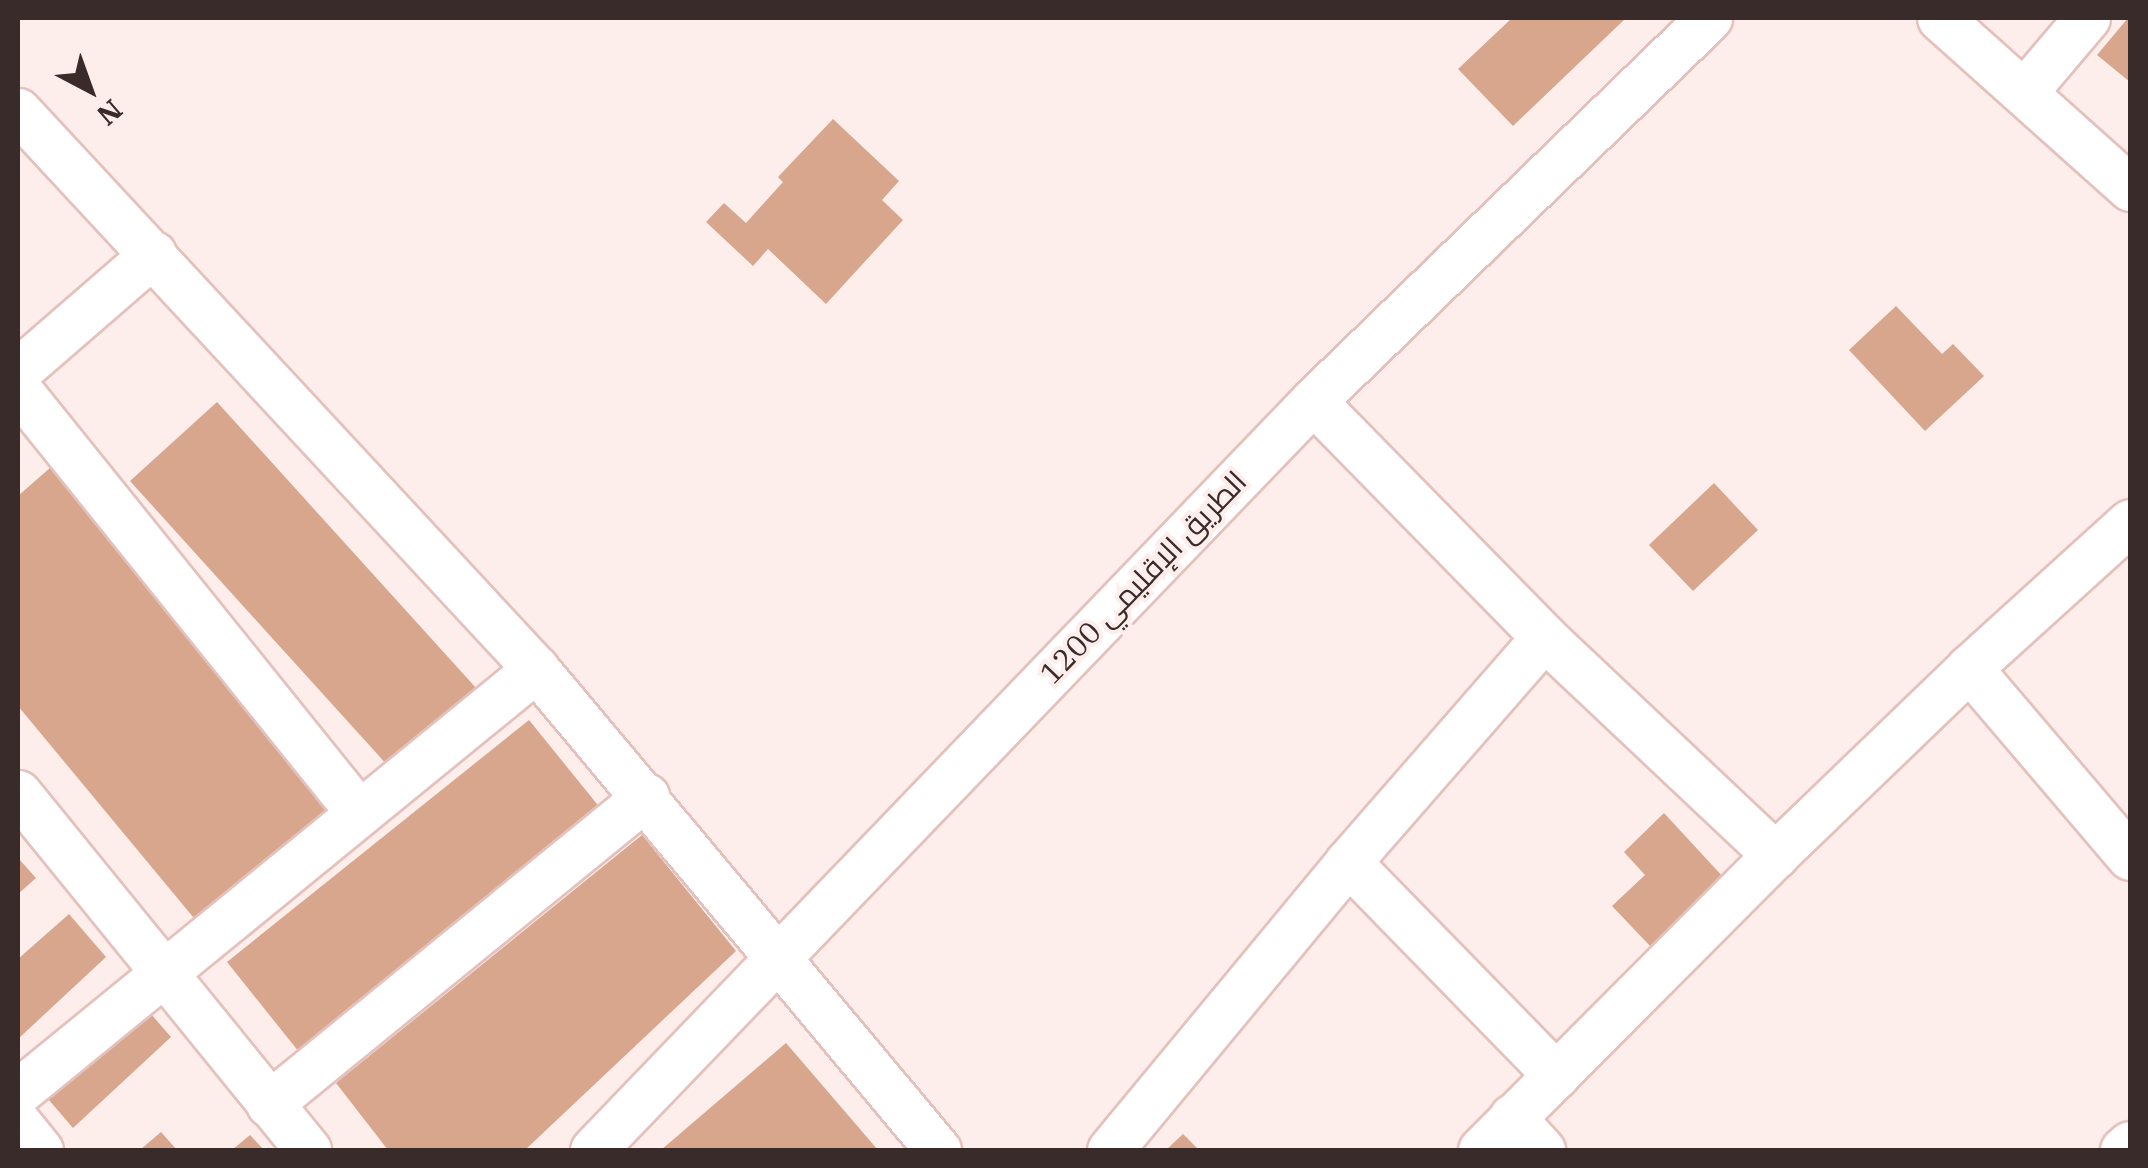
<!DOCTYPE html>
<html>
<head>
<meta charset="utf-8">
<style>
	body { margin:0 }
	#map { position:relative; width:2148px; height:1168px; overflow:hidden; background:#fdeeec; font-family:"IBM Plex Serif",Cairo,serif }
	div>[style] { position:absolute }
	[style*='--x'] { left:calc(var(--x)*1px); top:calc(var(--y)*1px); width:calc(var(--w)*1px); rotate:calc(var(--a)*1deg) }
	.building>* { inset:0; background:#d8a58d }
	.roads { filter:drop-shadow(2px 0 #e4c1bc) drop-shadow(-2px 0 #e4c1bc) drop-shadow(0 2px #e4c1bc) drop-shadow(0 -2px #e4c1bc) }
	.minor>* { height:45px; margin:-22.5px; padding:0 22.5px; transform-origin:22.5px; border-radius:22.5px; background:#fff }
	span { translate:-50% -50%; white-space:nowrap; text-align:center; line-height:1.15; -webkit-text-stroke:8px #fdeeec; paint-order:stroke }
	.street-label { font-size:30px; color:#392b29 }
	.frame { position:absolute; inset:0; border:20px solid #392b29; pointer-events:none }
	.north { position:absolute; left:40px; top:40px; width:100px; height:100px; -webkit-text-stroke:8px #fdeeec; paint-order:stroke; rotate:139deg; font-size:28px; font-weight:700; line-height:40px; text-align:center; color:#392b29 }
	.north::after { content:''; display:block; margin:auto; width:35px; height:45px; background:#392b29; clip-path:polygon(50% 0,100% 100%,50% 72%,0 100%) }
</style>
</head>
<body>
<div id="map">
	<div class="building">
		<i style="clip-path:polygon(1512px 18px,1626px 18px,1513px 126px,1458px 69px)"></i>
		<i style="clip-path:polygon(2128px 18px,2130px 18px,2130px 82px,2097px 55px)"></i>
		<i style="clip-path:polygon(833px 119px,899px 181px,882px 200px,903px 220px,826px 304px,768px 249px,753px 266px,706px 222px,724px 203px,746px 223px,783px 182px,778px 177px)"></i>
		<i style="clip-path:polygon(1896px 306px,1942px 354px,1953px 344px,1984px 376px,1925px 431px,1849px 350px)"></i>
		<i style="clip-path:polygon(217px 402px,477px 689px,389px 767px,130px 481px)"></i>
		<i style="clip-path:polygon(51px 467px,341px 815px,203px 929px,18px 706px,18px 496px)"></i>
		<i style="clip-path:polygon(1714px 483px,1758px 530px,1693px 591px,1649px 545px)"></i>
		<i style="clip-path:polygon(529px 720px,601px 809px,299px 1052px,227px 962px)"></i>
		<i style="clip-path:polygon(1664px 813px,1724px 878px,1651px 947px,1612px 906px,1645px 875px,1624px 852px)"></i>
		<i style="clip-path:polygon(642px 835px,736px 951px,525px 1150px,388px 1150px,336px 1083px)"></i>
		<i style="clip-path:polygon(18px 858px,36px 878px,18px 894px)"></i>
		<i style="clip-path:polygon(69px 914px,106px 957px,18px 1039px,18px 959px)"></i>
		<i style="clip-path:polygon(143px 1005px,171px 1037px,73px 1128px,42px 1092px)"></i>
		<i style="clip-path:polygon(786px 1043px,878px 1150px,661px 1150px)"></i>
		<i style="clip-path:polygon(161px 1132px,177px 1150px,140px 1150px)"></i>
		<i style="clip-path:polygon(1183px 1134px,1199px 1150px,1166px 1150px)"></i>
		<i style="clip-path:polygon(250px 1135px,264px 1150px,232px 1150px)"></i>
	</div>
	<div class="roads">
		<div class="minor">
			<i style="--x:1940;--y:18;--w:255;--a:41.8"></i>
			<i style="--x:2025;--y:91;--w:96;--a:-49.7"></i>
			<i style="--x:18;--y:111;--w:761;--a:47.13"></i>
			<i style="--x:536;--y:669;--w:627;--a:50.11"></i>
			<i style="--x:18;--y:371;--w:179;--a:-40.9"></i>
			<i style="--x:18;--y:389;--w:544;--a:51.19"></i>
			<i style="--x:1313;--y:401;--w:330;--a:45.6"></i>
			<i style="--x:1544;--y:637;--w:318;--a:43.3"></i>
			<i style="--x:1969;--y:668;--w:248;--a:49.6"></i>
			<i style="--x:18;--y:793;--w:460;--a:50.9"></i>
			<i style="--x:1348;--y:862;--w:298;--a:45.7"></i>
			<i style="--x:18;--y:1092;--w:669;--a:-39.24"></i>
			<i style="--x:269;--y:1104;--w:487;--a:-39.2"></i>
			<i style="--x:1512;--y:1117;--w:45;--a:47.7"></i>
			<i style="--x:18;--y:1123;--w:35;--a:51"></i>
			<i style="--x:593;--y:1150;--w:1039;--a:-46.13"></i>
			<i style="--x:1313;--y:401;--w:551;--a:-44.04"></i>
			<i style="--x:1110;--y:1150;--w:374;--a:-50.4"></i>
			<i style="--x:1348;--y:862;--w:298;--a:-48.9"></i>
			<i style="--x:1481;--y:1150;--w:416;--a:-45.1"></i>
			<i style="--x:1775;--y:855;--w:269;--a:-43.9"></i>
			<i style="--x:1969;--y:668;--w:217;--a:-42.2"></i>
			<i style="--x:2123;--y:1150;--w:9;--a:-41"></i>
		</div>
	</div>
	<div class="street-label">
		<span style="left:1143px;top:577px;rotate:-46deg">الطريق الإقليمي 1200</span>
	</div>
	<div class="frame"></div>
	<div class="north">N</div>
</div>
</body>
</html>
